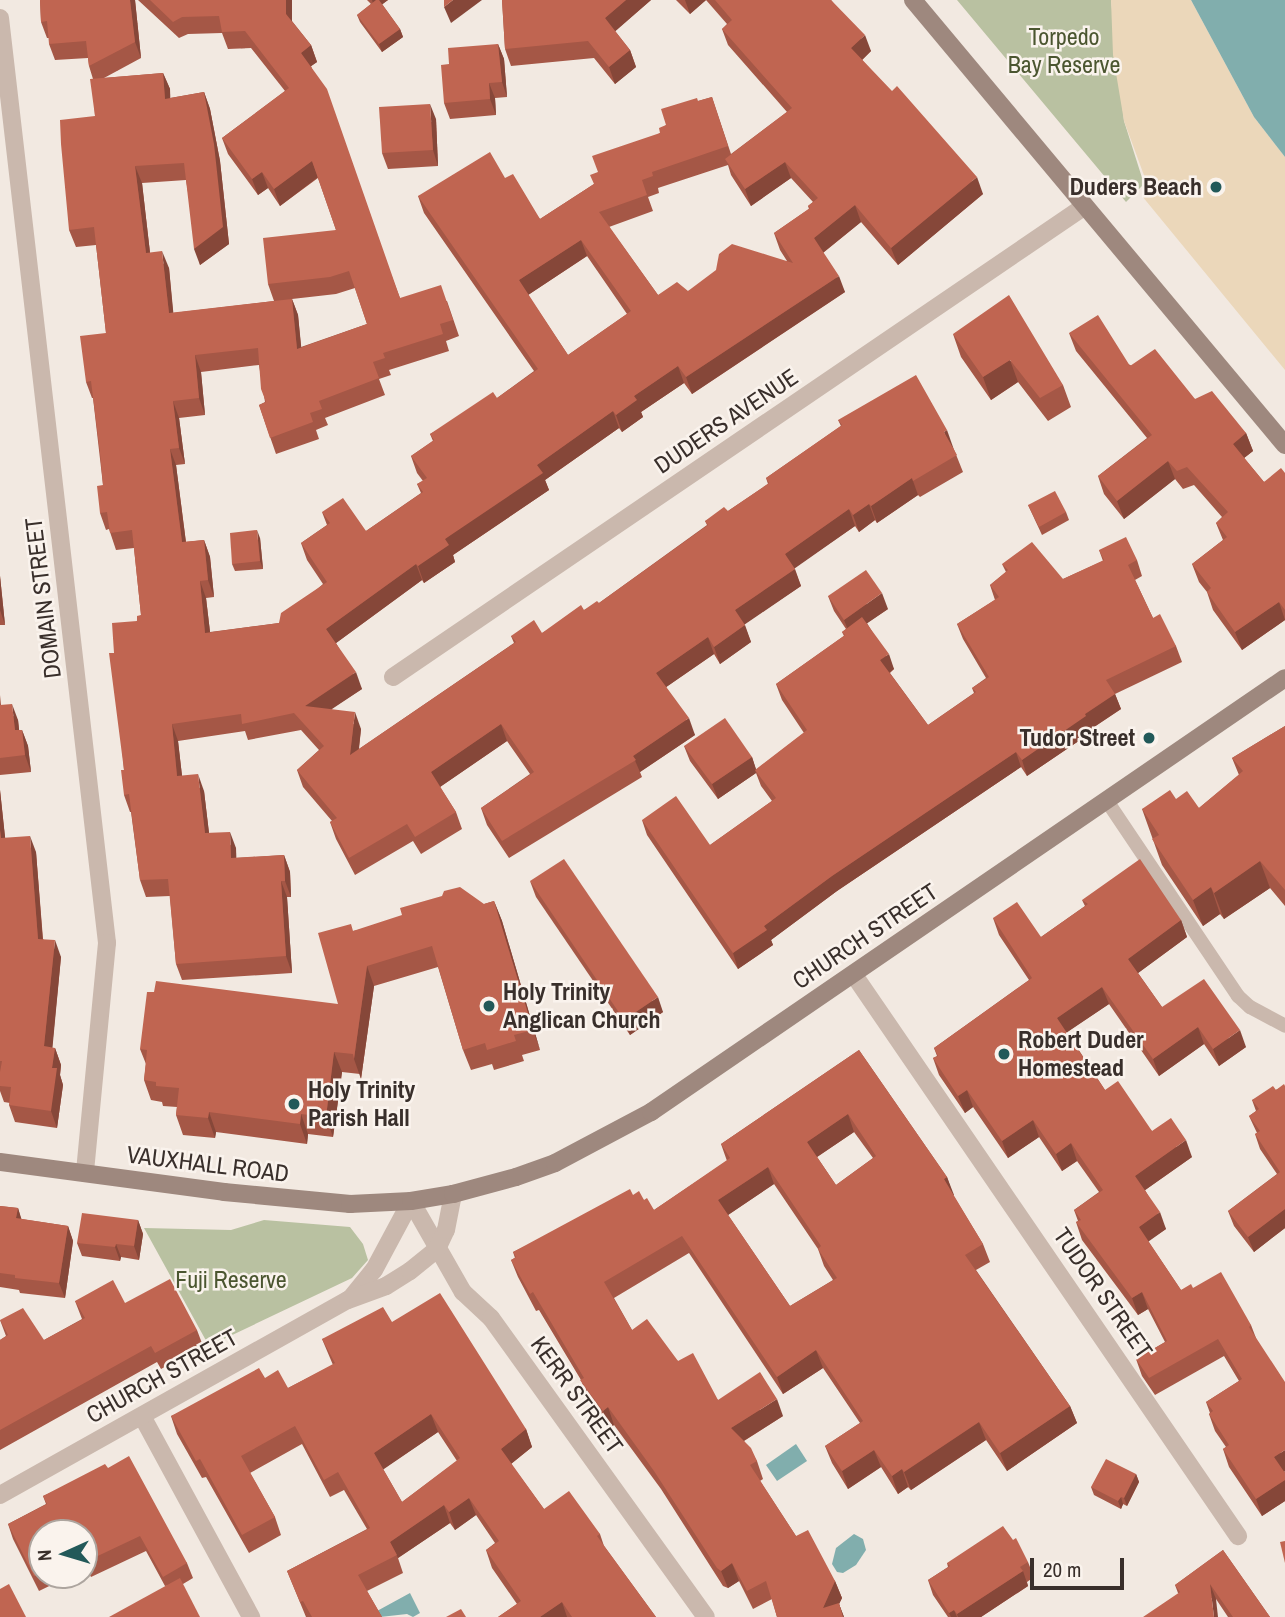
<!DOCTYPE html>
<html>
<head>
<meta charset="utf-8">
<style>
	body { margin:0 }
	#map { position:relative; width:1285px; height:1617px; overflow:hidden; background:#f2e9e1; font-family:"Archivo Narrow",sans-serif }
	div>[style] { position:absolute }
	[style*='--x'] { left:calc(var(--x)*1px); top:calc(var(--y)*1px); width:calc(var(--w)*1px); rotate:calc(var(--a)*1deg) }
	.green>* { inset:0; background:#b9c1a1 }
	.sand>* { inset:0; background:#ebd7ba }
	.water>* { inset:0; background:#81aead }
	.lane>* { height:14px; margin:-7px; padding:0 7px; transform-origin:7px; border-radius:7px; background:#cab8ad }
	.street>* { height:18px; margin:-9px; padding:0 9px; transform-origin:9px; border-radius:9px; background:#cab8ad }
	.secondary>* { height:18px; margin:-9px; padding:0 9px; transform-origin:9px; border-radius:9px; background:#9e887e }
	.wall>* { inset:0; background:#a55746 }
	.shaded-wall>* { inset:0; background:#864739 }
	.building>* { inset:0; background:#c06551 }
	.dots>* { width:19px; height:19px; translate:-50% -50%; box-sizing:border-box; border:4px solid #faf3ed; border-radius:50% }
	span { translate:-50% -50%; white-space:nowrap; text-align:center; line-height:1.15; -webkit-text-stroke:5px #faf3ed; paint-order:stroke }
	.park-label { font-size:24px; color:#4b5630 }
	.poi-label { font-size:24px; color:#392f2b; font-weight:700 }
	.right { translate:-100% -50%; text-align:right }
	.left { translate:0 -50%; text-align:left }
	.street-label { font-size:24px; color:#392f2b }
	.north { position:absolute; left:28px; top:1519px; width:70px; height:70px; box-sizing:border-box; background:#faf3ed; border:2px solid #ada59f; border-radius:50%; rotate:266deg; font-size:19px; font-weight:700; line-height:28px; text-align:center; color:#392f2b }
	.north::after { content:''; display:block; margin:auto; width:24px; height:32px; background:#225959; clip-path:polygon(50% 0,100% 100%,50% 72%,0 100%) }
	.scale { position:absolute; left:1030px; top:1558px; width:94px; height:32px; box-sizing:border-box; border:4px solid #392f2b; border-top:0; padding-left:9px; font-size:21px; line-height:24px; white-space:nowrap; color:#392f2b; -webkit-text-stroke:5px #faf3ed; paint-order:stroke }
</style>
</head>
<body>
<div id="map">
	<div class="green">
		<i style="clip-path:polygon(957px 0,1111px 0,1124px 121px,1144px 184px,1126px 202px)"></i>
		<i style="clip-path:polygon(264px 1220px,350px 1227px,363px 1244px,368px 1260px,352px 1278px,209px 1346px,144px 1228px,231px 1230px)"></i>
	</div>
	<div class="sand">
		<i style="clip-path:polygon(1111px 0,1191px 0,1254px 117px,1285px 157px,1285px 370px,1142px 196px,1149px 189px,1124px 121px,1113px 55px)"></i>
	</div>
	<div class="water">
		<i style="clip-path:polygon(1191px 0,1285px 0,1285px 157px,1254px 117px)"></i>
		<i style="clip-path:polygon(796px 1444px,807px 1461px,777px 1481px,766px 1465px)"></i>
		<i style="clip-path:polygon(854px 1534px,863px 1539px,866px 1550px,856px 1565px,843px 1573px,837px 1572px,832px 1564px,836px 1548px)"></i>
		<i style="clip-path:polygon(410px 1593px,420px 1613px,413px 1617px,407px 1614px,380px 1617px,377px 1611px)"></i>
	</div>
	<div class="lane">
		<i style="--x:1107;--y:801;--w:235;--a:56.1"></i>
		<i style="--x:1238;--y:996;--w:16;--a:43"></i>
		<i style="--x:1250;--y:1007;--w:40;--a:28"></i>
	</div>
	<div class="street">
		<i style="--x:0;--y:18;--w:931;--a:83.4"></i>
		<i style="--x:107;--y:943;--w:231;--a:95.5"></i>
		<i style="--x:393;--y:677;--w:837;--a:-34.24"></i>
		<i style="--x:854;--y:975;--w:680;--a:55.61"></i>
		<i style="--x:411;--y:1201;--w:105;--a:60.3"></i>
		<i style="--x:463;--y:1292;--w:38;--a:43"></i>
		<i style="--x:491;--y:1318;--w:368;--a:54.3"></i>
		<i style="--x:351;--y:1298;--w:36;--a:-51"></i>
		<i style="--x:374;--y:1270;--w:78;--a:-61.8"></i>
		<i style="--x:142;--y:1416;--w:229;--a:61.5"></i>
		<i style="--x:0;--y:1495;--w:399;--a:-29.3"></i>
		<i style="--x:348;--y:1300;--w:40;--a:-20.2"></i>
		<i style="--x:386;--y:1286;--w:28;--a:-32"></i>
		<i style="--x:410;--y:1271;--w:35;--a:-39"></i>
		<i style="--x:437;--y:1249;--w:21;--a:-65"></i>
		<i style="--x:446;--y:1230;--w:37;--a:-79"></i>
	</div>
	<div class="secondary">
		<i style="--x:913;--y:0;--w:580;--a:50.11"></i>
		<i style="--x:0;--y:1162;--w:226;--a:7.6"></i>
		<i style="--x:224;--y:1192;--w:127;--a:5.4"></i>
		<i style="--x:350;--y:1204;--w:61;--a:-2.8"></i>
		<i style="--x:411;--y:1201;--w:43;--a:-9.5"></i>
		<i style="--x:453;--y:1194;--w:65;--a:-15.1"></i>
		<i style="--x:516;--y:1177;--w:41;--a:-19.7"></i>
		<i style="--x:555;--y:1163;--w:109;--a:-28"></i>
		<i style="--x:651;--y:1112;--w:768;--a:-34.39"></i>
	</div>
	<div class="wall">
		<i style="clip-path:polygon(evenodd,40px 0,135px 0,141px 58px,104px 78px,163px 73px,170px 89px,170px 98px,204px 92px,210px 109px,220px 161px,229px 244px,200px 265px,186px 180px,142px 183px,150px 253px,169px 268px,173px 313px,274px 301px,268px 284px,336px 230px,318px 178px,280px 206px,268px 188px,258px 195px,228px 154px,222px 138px,285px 91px,251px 48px,228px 49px,222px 33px,188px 34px,179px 38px,138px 0,292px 0,292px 21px,311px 45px,317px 62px,311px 66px,400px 298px,447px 301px,459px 336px,446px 341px,449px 351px,389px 370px,391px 375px,379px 379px,385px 395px,325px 418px,328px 425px,316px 430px,319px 439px,276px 454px,259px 405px,265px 402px,259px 365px,201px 372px,205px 415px,179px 418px,185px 464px,176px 465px,186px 542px,204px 540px,210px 557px,214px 597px,206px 598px,210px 632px,279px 623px,323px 584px,307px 560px,301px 543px,327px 525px,322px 512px,366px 531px,421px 493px,417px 484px,423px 481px,417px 473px,411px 456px,433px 441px,430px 434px,497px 398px,534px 371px,424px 213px,418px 196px,505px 178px,540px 219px,594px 184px,598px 172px,660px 133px,666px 125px,698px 101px,712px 97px,731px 154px,787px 112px,728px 45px,722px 29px,727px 24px,706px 0,831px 0,871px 51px,862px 60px,983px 194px,898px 265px,861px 222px,823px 253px,845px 292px,692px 394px,684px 383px,641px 412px,643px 417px,622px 432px,619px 428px,545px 480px,549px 490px,453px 555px,455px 562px,424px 583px,422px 580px,336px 643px,362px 689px,331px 709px,361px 729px,359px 749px,514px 643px,511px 636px,542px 633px,584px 610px,599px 603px,707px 525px,705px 521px,728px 511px,768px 484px,766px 478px,841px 426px,838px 420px,953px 447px,963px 472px,920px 497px,918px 495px,877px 523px,875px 520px,859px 532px,855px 526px,794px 568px,801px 586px,744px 624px,751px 642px,720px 664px,714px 654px,666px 687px,695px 735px,640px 772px,642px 777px,509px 858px,487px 825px,481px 808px,530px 774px,507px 741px,440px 787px,456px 812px,462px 829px,421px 854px,413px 841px,355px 875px,336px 839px,330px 822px,332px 821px,303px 787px,297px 770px,319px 750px,301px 730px,248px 740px,245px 731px,178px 741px,182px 776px,204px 791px,209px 833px,236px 848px,236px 858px,284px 855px,290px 872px,291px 897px,287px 897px,292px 973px,182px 980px,176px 964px,170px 896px,146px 897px,140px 880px,131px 812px,130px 812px,124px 795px,124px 770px,114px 653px,141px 615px,134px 548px,116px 550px,109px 529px,106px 530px,100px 513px,103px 485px,93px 398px,92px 398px,86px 382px,106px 333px,96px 245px,76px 247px,69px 230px,95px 116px,93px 79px,89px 66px,88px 58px,55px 60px,49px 44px,49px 38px,47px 38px,41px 22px,40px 0,728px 165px,731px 175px,751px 206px,791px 178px,813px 202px,808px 206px,809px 209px,774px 233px,780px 250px,787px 261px,688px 291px,658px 295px,609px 227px,653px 211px,648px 197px,659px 193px,658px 188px,728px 165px,40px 0,587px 256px,627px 314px,568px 355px,528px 295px,587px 256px,40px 0,355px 288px,367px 324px,301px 347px,298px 315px,292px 299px,336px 294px,355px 288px)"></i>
		<i style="clip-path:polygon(367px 0,388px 0,382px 4px,400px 29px,403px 37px,382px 52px,360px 22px,357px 15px,371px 4px)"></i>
		<i style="clip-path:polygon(502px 0,651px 0,615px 31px,630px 50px,636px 67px,615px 84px,594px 58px,511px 66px,505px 49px)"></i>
		<i style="clip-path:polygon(676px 0,706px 0,690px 14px)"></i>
		<i style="clip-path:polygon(498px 44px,504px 59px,507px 97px,495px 98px,496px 115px,450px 119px,444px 103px,449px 64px)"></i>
		<i style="clip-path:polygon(436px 119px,438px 166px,388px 169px,382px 153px)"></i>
		<i style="clip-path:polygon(1069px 333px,1195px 399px,1246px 433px,1253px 451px,1244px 458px,1264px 482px,1285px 473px,1285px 620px,1242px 650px,1213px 610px,1207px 592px,1199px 582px,1192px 564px,1223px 540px,1216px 523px,1222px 517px,1194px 485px,1183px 489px,1175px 479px,1124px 519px,1104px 494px,1098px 476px,1147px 438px,1076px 351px)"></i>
		<i style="clip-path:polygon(953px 334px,1063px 385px,1071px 407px,1048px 421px,1018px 382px,991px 400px,961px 357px)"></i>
		<i style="clip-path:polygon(1028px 505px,1066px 512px,1069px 520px,1042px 535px)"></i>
		<i style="clip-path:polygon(260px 538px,263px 569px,235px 571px,232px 564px)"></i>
		<i style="clip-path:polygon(1099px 550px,1137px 560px,1142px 576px,1135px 580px,1153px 618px,1176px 646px,1182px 662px,1115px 694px,1121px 709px,1091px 729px,1092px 732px,1027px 776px,1021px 767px,837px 891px,771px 940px,773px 945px,738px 969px,647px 835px,642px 820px,710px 845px,772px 801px,761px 786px,756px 773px,718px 799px,690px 761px,684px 746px,752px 757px,756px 770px,804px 733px,782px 700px,776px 684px,844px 636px,842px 632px,846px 629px,834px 611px,828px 596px,888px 609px,867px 623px,894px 669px,890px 673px,928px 725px,974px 693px,972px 688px,986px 678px,963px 639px,957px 624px,995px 600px,990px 585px,1006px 572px,1002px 564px,1063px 579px,1103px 561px)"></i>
		<i style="clip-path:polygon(0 576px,5px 625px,0 625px)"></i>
		<i style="clip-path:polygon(0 695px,1px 705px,18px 720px,19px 730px,22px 730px,28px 746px,31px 772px,0 775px)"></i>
		<i style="clip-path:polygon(1285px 726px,1285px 906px,1270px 888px,1224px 919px,1220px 914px,1203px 926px,1162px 865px,1142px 809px,1176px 799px,1199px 808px,1239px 775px,1232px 758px)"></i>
		<i style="clip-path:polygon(0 790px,5px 838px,36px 852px,43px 939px,61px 957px,52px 1048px,55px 1048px,61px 1065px,60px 1075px,63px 1085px,57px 1128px,15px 1122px,9px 1105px,10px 1103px,4px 1102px,0 1091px)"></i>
		<i style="clip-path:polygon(530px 881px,663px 1012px,630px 1035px,536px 897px)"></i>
		<i style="clip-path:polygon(1082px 900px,1181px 920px,1187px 937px,1138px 973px,1162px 1007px,1246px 1047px,1219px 1066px,1204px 1044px,1159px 1076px,1109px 1004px,1067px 1032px,1105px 1090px,1152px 1131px,1192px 1157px,1145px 1190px,1166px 1229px,1148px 1241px,1181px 1290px,1193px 1288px,1251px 1325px,1256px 1338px,1285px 1473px,1285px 1501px,1262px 1516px,1229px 1467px,1223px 1449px,1226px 1447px,1215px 1431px,1209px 1414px,1210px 1413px,1206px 1402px,1239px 1381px,1224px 1356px,1155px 1395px,1142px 1376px,1136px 1359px,1165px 1342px,1148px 1309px,1138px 1315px,1082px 1240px,1076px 1222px,1078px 1221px,1074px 1210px,1099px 1192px,1077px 1161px,1062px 1171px,1039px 1137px,1008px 1158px,973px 1107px,965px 1113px,939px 1075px,933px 1058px,937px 1056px,934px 1048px,1029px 980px,999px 935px,993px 918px,1041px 937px,1085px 906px)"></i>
		<i style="clip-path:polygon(494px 901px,502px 921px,540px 1050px,522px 1055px,524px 1061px,494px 1070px,492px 1064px,471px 1070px,463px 1050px,438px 967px,374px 986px,361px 1079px,360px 1074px,342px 1072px,333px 1137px,308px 1134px,307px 1144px,216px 1132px,215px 1138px,183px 1135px,176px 1115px,177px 1107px,163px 1106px,162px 1102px,151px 1100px,144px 1080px,146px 1064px,140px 1049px,338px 1004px,353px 931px,484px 904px)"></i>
		<i style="clip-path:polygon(evenodd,859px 1050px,947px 1177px,953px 1195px,983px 1244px,990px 1262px,976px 1270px,1070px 1406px,1077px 1423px,1007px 1471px,986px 1440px,911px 1490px,908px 1487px,898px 1494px,881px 1467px,848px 1489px,832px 1463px,825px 1446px,860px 1423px,823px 1368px,783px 1394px,689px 1253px,614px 1298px,632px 1330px,678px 1361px,718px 1400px,783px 1416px,744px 1441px,757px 1461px,763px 1479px,760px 1481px,796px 1536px,835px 1581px,842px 1598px,839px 1604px,844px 1617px,777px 1617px,772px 1599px,753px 1609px,739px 1581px,728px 1588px,723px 1586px,661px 1489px,614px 1425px,609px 1428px,587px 1397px,581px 1380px,539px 1310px,536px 1311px,518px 1277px,511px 1260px,515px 1258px,513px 1252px,633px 1195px,644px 1200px,654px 1210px,727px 1161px,721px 1144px,859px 1050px,854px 1132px,873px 1158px,836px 1185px,817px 1157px,854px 1132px,859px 1050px,774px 1184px,818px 1249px,824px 1266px,833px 1280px,790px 1306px,728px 1215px,774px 1184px)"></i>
		<i style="clip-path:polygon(1285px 1086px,1285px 1228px,1254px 1252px,1234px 1226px,1228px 1211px,1277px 1174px,1260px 1149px,1255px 1134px,1257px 1133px,1249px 1116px,1256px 1111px,1252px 1100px)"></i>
		<i style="clip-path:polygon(0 1206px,18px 1208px,21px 1219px,68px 1226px,73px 1241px,65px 1298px,20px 1293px,19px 1290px,0 1287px)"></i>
		<i style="clip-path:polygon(138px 1220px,143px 1234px,139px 1260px,121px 1257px,120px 1261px,82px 1256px,77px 1243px)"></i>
		<i style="clip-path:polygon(75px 1301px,125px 1303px,197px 1330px,203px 1346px,161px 1369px,157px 1362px,0 1450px,0 1340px,6px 1336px,0 1320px,44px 1340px,82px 1319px)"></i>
		<i style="clip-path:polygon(evenodd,392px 1322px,526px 1429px,532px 1447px,511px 1464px,544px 1509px,600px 1534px,604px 1546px,656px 1617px,498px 1617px,517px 1604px,492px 1568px,486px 1550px,495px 1543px,476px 1515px,455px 1530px,450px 1523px,398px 1558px,403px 1573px,367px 1591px,382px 1617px,306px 1617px,287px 1571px,367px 1529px,344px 1490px,330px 1497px,302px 1444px,250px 1473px,275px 1517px,281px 1535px,249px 1553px,206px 1477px,202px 1478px,177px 1434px,171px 1416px,265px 1378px,288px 1388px,333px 1365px,322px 1339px,392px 1322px,438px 1432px,457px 1461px,402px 1502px,383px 1469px,438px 1432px)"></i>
		<i style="clip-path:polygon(108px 1468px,187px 1563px,193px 1578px,183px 1584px,165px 1586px,146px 1551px,91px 1577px,86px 1568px,84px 1569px,84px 1533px,42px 1533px,42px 1575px,72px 1575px,39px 1591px,13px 1539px,8px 1524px,46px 1504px,43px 1496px)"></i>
		<i style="clip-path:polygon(1136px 1474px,1139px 1482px,1127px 1506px,1123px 1504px,1121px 1509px,1094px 1495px,1091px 1487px)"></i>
		<i style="clip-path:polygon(1223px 1550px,1270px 1617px,1228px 1617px,1216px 1599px,1178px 1593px,1175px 1585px)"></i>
		<i style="clip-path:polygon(1028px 1562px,1034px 1577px,1027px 1582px,1028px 1586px,981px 1617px,948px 1617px,933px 1595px,928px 1580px,948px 1567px,947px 1563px)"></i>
	</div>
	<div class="shaded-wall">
		<i style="clip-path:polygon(130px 0,135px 0,141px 58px,135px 42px)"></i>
		<i style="clip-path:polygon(286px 0,292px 0,292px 30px,286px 14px)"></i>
		<i style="clip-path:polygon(372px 0,388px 0,375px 10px)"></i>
		<i style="clip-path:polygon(453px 0,482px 0,451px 23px,444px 7px)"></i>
		<i style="clip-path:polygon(626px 0,651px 0,611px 35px,605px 18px)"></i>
		<i style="clip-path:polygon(685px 0,706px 0,690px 14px)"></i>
		<i style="clip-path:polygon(400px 29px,403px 37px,382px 52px,379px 44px)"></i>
		<i style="clip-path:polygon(865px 35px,871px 51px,857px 65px,851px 48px)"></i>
		<i style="clip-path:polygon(498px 44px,504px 59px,507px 97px,502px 82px)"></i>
		<i style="clip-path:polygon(311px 45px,317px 62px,307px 69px,301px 53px)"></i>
		<i style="clip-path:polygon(630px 50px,636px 67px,615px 84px,609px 67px)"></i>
		<i style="clip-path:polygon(163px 73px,170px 89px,171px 116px,165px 99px)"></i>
		<i style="clip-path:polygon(489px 83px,495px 98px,496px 115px,490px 99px)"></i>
		<i style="clip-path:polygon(204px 92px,210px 109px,220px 161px,229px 244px,200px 265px,194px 249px)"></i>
		<i style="clip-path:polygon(430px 104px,436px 119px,438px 166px,433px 150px)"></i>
		<i style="clip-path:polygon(312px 161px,318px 177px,280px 206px,274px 189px)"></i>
		<i style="clip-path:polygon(785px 162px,791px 178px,751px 206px,745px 189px)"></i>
		<i style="clip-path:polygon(135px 166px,142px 183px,152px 270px,146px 253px)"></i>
		<i style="clip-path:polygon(262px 172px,268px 188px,258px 195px,252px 179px)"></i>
		<i style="clip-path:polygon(977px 177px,983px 194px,898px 265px,891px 248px)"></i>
		<i style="clip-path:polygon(855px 205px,861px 222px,820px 255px,814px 238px)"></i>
		<i style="clip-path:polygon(581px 240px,587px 256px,525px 297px,519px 280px)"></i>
		<i style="clip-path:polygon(162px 251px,169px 268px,175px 330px,169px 313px)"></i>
		<i style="clip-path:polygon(839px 276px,845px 292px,692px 394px,686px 377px)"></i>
		<i style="clip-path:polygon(292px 299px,298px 315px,303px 365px,297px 349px)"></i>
		<i style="clip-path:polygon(195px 355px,201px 372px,205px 415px,199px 398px)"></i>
		<i style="clip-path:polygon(1010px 360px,1018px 382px,991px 400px,983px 377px)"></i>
		<i style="clip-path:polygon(678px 366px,684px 383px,641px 412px,643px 417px,622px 432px,616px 415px,634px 396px)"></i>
		<i style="clip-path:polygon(173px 401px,179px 418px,185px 464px,179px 448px)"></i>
		<i style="clip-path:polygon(613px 411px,619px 428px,545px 480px,549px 490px,453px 555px,455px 562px,424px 583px,418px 566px,445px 539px,537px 465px)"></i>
		<i style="clip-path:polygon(947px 430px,953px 447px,950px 448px,944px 432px)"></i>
		<i style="clip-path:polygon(1246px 433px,1253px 451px,1239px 462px,1233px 444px)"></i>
		<i style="clip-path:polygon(170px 449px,176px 465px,188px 559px,182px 542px)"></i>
		<i style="clip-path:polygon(1168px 461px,1175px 479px,1124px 519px,1117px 501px)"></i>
		<i style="clip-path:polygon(912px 478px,918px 495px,877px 523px,871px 506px)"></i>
		<i style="clip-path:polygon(869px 504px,875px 520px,859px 532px,853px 515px)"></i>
		<i style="clip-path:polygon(849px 509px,855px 526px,791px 571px,785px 554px)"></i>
		<i style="clip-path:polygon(257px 530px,260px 538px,263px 569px,260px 561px)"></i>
		<i style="clip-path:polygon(204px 540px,210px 557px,214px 597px,208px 580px)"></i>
		<i style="clip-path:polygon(416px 564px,422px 580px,332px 646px,326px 629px)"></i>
		<i style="clip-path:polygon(795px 569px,801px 586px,741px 627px,735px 610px)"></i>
		<i style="clip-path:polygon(0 576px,5px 625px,0 610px)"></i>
		<i style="clip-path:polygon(200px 581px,206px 598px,212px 649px,205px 633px)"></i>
		<i style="clip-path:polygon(882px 593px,888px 609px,850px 635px,844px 620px)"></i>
		<i style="clip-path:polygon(1279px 602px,1285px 620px,1242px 650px,1235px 632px)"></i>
		<i style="clip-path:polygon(745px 625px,751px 642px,720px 664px,714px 647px)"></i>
		<i style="clip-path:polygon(708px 637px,714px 654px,662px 690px,656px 673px)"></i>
		<i style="clip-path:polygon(889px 654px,894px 669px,886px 675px,880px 660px)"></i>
		<i style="clip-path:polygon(356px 672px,362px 689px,311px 723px,305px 706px)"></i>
		<i style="clip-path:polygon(1115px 694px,1121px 709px,1091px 729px,1092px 732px,1027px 776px,1022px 760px,1085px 714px)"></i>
		<i style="clip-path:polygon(12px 704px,18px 720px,21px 747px,15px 730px)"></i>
		<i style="clip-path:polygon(355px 712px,361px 729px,356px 772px,350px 755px)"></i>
		<i style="clip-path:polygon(689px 718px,695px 735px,640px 772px,633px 756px)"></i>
		<i style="clip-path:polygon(172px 724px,178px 741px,184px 793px,177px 776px)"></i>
		<i style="clip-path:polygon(501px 724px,507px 741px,437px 789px,431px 772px)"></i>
		<i style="clip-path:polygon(22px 730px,28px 746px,31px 772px,25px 755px)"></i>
		<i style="clip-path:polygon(1016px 752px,1021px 767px,837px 891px,771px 940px,773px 945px,738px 969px,733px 953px,764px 926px,832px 876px)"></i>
		<i style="clip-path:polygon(752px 757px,757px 772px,755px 770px,756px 773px,718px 799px,712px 784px)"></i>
		<i style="clip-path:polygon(198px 774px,204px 791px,211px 850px,205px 833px)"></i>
		<i style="clip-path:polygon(0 790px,7px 855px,1px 838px,0 830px)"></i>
		<i style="clip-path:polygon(230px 832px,236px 848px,237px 875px,231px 858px)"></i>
		<i style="clip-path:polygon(30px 836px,36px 852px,44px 956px,38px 939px)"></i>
		<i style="clip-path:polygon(284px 855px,290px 872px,291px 897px,285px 881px)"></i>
		<i style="clip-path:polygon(1260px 861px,1270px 888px,1224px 919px,1214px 893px)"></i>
		<i style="clip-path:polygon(281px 881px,287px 897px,292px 973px,286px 956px)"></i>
		<i style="clip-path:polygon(1211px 887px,1220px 914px,1203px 926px,1193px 900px)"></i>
		<i style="clip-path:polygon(494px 901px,502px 921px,540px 1050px,533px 1030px)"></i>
		<i style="clip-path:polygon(1181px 920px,1187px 937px,1134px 976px,1128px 959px)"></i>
		<i style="clip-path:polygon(55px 940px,61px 957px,51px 1063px,44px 1046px)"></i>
		<i style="clip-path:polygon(367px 966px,374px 986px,361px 1079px,354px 1059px)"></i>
		<i style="clip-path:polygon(1102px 987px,1109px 1004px,1063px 1035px,1057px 1018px)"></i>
		<i style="clip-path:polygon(658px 997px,663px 1012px,630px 1035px,624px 1020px)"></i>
		<i style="clip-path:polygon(1198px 1027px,1204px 1044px,1159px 1076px,1153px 1059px)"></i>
		<i style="clip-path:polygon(1240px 1030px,1246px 1047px,1219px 1066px,1213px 1049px)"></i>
		<i style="clip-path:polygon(55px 1048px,61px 1065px,60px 1075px,63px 1085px,57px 1128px,51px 1111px,52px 1068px)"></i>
		<i style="clip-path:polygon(334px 1052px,342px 1072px,333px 1137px,326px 1117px)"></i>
		<i style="clip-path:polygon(967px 1090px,973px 1107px,965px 1113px,958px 1096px)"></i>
		<i style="clip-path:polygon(209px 1112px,216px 1132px,215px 1138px,208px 1118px)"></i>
		<i style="clip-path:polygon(301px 1114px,308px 1134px,307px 1144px,300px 1124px)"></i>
		<i style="clip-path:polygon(848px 1114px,854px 1132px,814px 1159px,807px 1142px)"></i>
		<i style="clip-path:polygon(1033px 1120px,1039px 1137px,1008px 1158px,1002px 1141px)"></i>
		<i style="clip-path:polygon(1186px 1140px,1192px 1157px,1141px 1193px,1135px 1176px)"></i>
		<i style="clip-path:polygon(1071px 1143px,1077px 1161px,1062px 1171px,1056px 1154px)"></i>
		<i style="clip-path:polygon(768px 1167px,774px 1184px,725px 1217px,718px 1200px)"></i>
		<i style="clip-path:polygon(947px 1177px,954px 1195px,950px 1197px,944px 1179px)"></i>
		<i style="clip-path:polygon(18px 1208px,23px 1224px,16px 1218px)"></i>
		<i style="clip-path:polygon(1285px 1209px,1285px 1228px,1254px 1252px,1248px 1237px)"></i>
		<i style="clip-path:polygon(1160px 1212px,1166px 1229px,1145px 1244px,1139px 1227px)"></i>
		<i style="clip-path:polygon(138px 1220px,143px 1234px,139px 1260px,134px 1246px)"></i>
		<i style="clip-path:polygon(68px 1226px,73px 1241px,65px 1298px,59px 1283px)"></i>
		<i style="clip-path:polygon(116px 1244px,121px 1257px,120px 1261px,115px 1247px)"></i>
		<i style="clip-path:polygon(1142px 1292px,1148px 1309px,1138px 1315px,1132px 1298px)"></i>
		<i style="clip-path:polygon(816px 1350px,823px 1368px,783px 1394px,777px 1377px)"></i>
		<i style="clip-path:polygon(777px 1399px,783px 1416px,737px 1445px,731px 1428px)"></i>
		<i style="clip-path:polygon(1070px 1406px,1077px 1423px,1007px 1471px,1000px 1453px)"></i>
		<i style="clip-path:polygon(608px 1407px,614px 1425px,609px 1428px,603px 1411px)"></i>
		<i style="clip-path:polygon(431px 1414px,438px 1432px,381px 1471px,374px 1453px)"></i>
		<i style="clip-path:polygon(979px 1422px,986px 1440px,911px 1490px,904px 1472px)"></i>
		<i style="clip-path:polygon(526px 1429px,532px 1447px,507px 1467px,501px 1449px)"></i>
		<i style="clip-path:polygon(874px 1450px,881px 1467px,848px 1489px,842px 1471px)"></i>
		<i style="clip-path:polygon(1285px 1450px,1285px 1471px,1280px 1474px,1274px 1457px)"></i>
		<i style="clip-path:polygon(902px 1469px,908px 1487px,898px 1494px,892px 1476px)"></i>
		<i style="clip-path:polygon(1136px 1474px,1139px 1482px,1127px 1506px,1124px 1498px)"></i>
		<i style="clip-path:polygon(1285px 1480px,1285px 1501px,1262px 1516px,1256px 1499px)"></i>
		<i style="clip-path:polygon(1121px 1497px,1123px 1504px,1121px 1509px,1118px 1501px)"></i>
		<i style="clip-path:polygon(469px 1498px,476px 1515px,455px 1530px,449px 1512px)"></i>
		<i style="clip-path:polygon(444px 1505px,450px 1523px,398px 1558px,390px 1542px)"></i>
		<i style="clip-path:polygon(732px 1563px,739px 1581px,728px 1588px,721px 1571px)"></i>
		<i style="clip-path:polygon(1023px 1571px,1028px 1586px,981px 1617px,958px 1617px,957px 1614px)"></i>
		<i style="clip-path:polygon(835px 1581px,842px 1598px,839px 1604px,844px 1617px,823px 1608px)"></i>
		<i style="clip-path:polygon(1210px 1584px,1216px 1599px,1218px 1617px,1214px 1617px)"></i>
		<i style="clip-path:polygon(562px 1602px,567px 1617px,540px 1617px)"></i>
		<i style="clip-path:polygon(954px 1610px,957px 1617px,951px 1617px,949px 1613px)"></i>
	</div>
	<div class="building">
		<i style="clip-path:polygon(40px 0,130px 0,135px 42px,89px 66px,86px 41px,49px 44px,47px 21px,41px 22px)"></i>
		<i style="clip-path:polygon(evenodd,150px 0,286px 0,286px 14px,311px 45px,301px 53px,327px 89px,400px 298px,441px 285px,453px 320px,440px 324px,443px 334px,383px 353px,385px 358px,373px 362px,379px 378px,319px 401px,322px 409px,310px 413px,313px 422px,270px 438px,259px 405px,266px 402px,261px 389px,258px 348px,195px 355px,199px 398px,173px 401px,179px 448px,170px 449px,182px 542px,204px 540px,208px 580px,200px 581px,205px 633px,279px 623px,281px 613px,327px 582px,301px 543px,330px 523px,322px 512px,343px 498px,366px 531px,423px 492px,417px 484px,427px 478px,411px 456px,434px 440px,430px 434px,493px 392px,497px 398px,538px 369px,418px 196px,490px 152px,505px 178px,513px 174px,540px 219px,594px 184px,590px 175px,598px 172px,592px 156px,660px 133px,659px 128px,666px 125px,661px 109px,697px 98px,698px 101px,712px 97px,728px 146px,652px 172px,653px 176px,642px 180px,647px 195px,599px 212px,658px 295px,677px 282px,688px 291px,716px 270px,719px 254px,732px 244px,793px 263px,774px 233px,810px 208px,808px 206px,818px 198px,785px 162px,745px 189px,725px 159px,792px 108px,722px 29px,732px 20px,715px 0,831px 0,865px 35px,851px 48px,892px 91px,897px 86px,977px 177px,891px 248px,855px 205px,814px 238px,839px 276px,686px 377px,678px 366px,634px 396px,637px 400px,616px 415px,613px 411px,537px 465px,543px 473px,445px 539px,449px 545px,418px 566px,416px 564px,326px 629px,356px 672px,305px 706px,355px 712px,350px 755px,516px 642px,511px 636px,534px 620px,542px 633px,581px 605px,584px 610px,597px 601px,599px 603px,708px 525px,705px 521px,724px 507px,728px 511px,769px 483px,766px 478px,842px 425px,838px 420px,916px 375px,947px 430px,944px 432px,957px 455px,913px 481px,912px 478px,871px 506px,869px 504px,853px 515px,849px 509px,785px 554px,795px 569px,735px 610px,745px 625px,714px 647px,708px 637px,656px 673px,689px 718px,633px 756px,636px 760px,502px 841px,481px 808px,534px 772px,501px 724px,431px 772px,456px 812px,415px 837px,407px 824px,349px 858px,330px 822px,337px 818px,297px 770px,324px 746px,294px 713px,242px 724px,241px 714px,172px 724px,177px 776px,198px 774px,205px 833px,230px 832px,231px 858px,284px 855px,285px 881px,281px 881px,286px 956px,176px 964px,168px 879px,140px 880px,129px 794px,124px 795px,121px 770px,124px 770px,109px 653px,114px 653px,112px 623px,137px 621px,137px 616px,141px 615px,132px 530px,110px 533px,107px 512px,100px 513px,97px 486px,103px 485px,100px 453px,91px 381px,86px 382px,80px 336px,106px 333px,94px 227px,69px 230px,61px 144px,60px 120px,95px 116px,90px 79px,163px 73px,165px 99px,204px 92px,214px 144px,223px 227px,194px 249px,184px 163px,135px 166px,146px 253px,162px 251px,169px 313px,292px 299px,297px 349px,367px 324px,349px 271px,330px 277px,268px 284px,263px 238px,336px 230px,312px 161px,274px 189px,262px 172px,252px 179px,222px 138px,289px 88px,245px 31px,222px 32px,219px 16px,182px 17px,173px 22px,150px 0,581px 240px,631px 311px,568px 355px,519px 280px,581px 240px)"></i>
		<i style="clip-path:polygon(376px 0,379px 0,400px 29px,379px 44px,357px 15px)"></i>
		<i style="clip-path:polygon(444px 0,453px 0,444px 7px)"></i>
		<i style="clip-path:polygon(502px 0,626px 0,605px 18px,630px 50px,609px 67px,588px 41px,505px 49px)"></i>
		<i style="clip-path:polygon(498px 44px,502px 82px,489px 83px,490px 99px,444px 103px,441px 65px,449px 64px,448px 48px)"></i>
		<i style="clip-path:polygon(430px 104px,433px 150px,382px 153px,379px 107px)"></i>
		<i style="clip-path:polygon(1009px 295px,1063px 385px,1040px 398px,1010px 360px,983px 377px,953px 334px)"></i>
		<i style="clip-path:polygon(1098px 315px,1130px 366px,1155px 349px,1195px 399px,1212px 391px,1246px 433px,1233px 444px,1264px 482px,1281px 468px,1285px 473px,1285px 610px,1279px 602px,1235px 632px,1207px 592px,1211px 588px,1192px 564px,1227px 537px,1216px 523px,1228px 512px,1187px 467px,1177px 471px,1168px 461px,1117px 501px,1098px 476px,1152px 435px,1069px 333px)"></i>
		<i style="clip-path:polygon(1055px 491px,1066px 512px,1039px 527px,1028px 505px)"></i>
		<i style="clip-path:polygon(257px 530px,260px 561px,232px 564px,230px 533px)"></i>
		<i style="clip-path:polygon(1126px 537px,1137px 560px,1128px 565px,1153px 618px,1160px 614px,1176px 646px,1106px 680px,1115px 694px,1085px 714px,1086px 716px,1022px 760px,1016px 752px,832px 876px,764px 926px,767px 930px,733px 953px,642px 820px,676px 796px,710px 845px,776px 798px,755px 770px,807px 730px,776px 684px,845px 635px,842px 632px,862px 617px,889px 654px,880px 660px,928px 725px,976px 692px,972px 688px,989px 677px,957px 624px,999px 597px,990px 585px,1008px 570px,1002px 564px,1032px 542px,1063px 579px,1104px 560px,1099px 550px)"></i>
		<i style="clip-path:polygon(866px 570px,882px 593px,844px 620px,828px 596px)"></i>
		<i style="clip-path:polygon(12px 704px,15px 730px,22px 730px,25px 755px,0 758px,0 705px)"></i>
		<i style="clip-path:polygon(725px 718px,752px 757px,712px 784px,684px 746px)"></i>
		<i style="clip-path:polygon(1285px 726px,1285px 890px,1260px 861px,1214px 893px,1211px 887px,1193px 900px,1152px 839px,1159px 835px,1142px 809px,1170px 790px,1176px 799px,1187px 791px,1199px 808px,1243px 771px,1232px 758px)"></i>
		<i style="clip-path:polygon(0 830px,1px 838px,30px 836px,38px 939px,55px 940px,44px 1046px,55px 1048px,52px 1068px,57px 1068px,51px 1111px,9px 1105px,11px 1087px,0 1086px,0 1072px,2px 1061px,0 1061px)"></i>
		<i style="clip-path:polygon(564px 859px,658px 997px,624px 1020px,530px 881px)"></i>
		<i style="clip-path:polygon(1140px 859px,1181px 920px,1128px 959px,1162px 1007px,1204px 979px,1240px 1030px,1213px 1049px,1198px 1027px,1153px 1059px,1102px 987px,1057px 1018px,1105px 1090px,1118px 1081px,1152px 1131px,1171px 1118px,1186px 1140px,1135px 1176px,1160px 1212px,1139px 1227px,1181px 1290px,1191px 1284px,1193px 1288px,1221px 1272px,1251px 1325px,1249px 1327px,1285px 1382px,1285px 1450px,1274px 1457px,1285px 1473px,1285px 1480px,1256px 1499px,1223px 1449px,1229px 1445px,1209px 1414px,1213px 1411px,1206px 1402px,1242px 1379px,1218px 1339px,1149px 1378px,1136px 1359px,1167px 1341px,1142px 1292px,1132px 1298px,1076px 1222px,1081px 1220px,1074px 1210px,1103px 1190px,1071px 1143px,1056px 1154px,1033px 1120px,1002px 1141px,967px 1090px,958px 1096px,933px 1058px,938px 1056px,934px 1048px,1032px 978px,993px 918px,1017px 902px,1041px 937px,1088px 904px,1082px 900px)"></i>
		<i style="clip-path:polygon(460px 887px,484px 904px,494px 901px,533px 1030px,514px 1035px,516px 1041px,487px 1050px,485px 1043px,463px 1050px,432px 946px,367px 966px,354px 1059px,353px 1054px,334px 1052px,326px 1117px,301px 1114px,300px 1124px,209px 1112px,208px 1118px,176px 1115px,179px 1088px,156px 1086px,156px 1082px,144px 1080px,147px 1050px,140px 1049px,147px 992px,154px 992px,156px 981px,338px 1004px,318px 933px,351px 924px,353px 931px,402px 915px,400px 908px,442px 896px,444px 891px)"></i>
		<i style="clip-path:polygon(evenodd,859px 1050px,947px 1177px,944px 1179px,983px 1244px,965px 1255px,1070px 1406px,1000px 1453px,979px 1422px,904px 1472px,902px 1469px,892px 1476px,874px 1450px,842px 1471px,825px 1446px,863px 1421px,816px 1350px,777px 1377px,682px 1236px,604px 1282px,632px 1330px,647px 1319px,678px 1361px,693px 1353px,718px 1400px,760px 1372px,777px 1399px,731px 1428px,751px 1448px,757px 1461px,750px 1465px,796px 1536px,808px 1530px,835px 1581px,823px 1608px,839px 1603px,843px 1617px,777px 1617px,766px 1581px,747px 1591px,732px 1563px,721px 1571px,717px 1568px,654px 1471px,608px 1407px,603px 1411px,580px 1380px,584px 1378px,533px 1292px,530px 1294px,511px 1260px,516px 1257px,513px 1252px,630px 1189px,633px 1195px,639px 1191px,644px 1200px,647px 1198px,654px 1210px,730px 1158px,721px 1144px,859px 1050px,848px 1114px,876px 1156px,836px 1185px,807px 1142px,848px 1114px,859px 1050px,768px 1167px,821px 1246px,818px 1249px,837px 1278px,790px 1306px,718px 1200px,768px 1167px)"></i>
		<i style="clip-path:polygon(1284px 1084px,1285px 1086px,1285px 1209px,1248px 1237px,1228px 1211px,1280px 1172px,1255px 1134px,1260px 1131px,1249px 1116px,1259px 1109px,1252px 1100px,1273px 1086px,1276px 1090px)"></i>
		<i style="clip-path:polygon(0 1206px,18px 1208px,16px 1218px,68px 1226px,59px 1283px,15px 1278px,15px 1275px,0 1273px)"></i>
		<i style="clip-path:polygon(82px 1213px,138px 1220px,134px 1246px,116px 1244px,115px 1247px,77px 1243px)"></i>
		<i style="clip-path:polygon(170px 1279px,197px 1330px,155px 1353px,151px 1346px,0 1430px,0 1340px,8px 1335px,0 1320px,23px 1308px,44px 1340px,85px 1318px,75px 1301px,113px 1280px,125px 1303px)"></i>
		<i style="clip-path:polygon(evenodd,440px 1293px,526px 1429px,501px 1449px,544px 1509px,569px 1491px,600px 1534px,597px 1536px,656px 1617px,572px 1617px,562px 1602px,540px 1617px,498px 1617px,521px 1601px,486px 1550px,499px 1541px,469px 1498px,449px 1512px,444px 1505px,390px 1542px,397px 1555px,358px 1575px,382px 1617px,312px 1617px,303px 1601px,300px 1602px,287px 1571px,370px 1528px,338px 1472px,324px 1480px,295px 1426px,241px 1456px,275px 1517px,242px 1535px,200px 1459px,196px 1461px,171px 1416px,259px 1368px,265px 1378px,278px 1370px,288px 1388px,335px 1363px,322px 1339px,383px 1307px,392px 1322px,440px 1293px,431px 1414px,460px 1458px,402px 1502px,374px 1453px,431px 1414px)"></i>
		<i style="clip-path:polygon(129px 1456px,187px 1563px,163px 1577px,140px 1536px,85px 1562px,84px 1559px,84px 1533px,42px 1533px,42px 1572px,34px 1576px,8px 1524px,47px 1504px,43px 1496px,105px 1464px,108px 1468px)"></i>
		<i style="clip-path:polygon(1106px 1459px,1136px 1474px,1124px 1498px,1121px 1497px,1118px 1501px,1091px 1487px)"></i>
		<i style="clip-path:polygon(1003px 1526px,1013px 1540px,1016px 1538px,1028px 1562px,1020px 1567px,1023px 1571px,957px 1614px,954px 1610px,949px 1613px,928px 1580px,950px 1566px,947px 1563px)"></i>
		<i style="clip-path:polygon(1285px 1541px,1285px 1563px,1280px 1542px)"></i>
		<i style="clip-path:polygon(1223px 1550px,1270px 1617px,1233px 1617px,1210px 1584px,1214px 1617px,1143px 1617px,1180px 1592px,1175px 1585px)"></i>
		<i style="clip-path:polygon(180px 1578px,200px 1617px,109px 1617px)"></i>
		<i style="clip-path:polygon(9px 1584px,26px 1617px,0 1617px,0 1589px)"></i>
		<i style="clip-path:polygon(461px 1609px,466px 1617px,446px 1617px)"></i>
	</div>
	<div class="dots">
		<i style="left:1216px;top:187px;background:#225959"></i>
		<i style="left:1149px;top:738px;background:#225959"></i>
		<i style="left:489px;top:1006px;background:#225959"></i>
		<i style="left:1004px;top:1054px;background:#225959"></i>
		<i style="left:294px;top:1104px;background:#225959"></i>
	</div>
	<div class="park-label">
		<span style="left:1064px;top:51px">Torpedo<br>Bay Reserve</span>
		<span style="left:231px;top:1280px">Fuji Reserve</span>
	</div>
	<div class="poi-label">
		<span class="right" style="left:1202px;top:187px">Duders Beach</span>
		<span class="right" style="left:1135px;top:738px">Tudor Street</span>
		<span class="left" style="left:503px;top:1006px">Holy Trinity<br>Anglican Church</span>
		<span class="left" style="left:1018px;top:1054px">Robert Duder<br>Homestead</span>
		<span class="left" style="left:308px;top:1104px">Holy Trinity<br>Parish Hall</span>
	</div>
	<div class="street-label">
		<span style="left:726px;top:421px;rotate:-34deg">DUDERS AVENUE</span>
		<span style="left:43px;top:598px;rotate:-97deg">DOMAIN STREET</span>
		<span style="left:865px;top:936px;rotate:-34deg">CHURCH STREET</span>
		<span style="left:208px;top:1164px;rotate:7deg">VAUXHALL ROAD</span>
		<span style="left:1103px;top:1293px;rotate:55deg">TUDOR STREET</span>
		<span style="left:162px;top:1376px;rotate:-29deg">CHURCH STREET</span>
		<span style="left:577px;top:1395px;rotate:54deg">KERR STREET</span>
	</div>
	<div class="north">N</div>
	<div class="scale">20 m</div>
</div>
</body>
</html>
